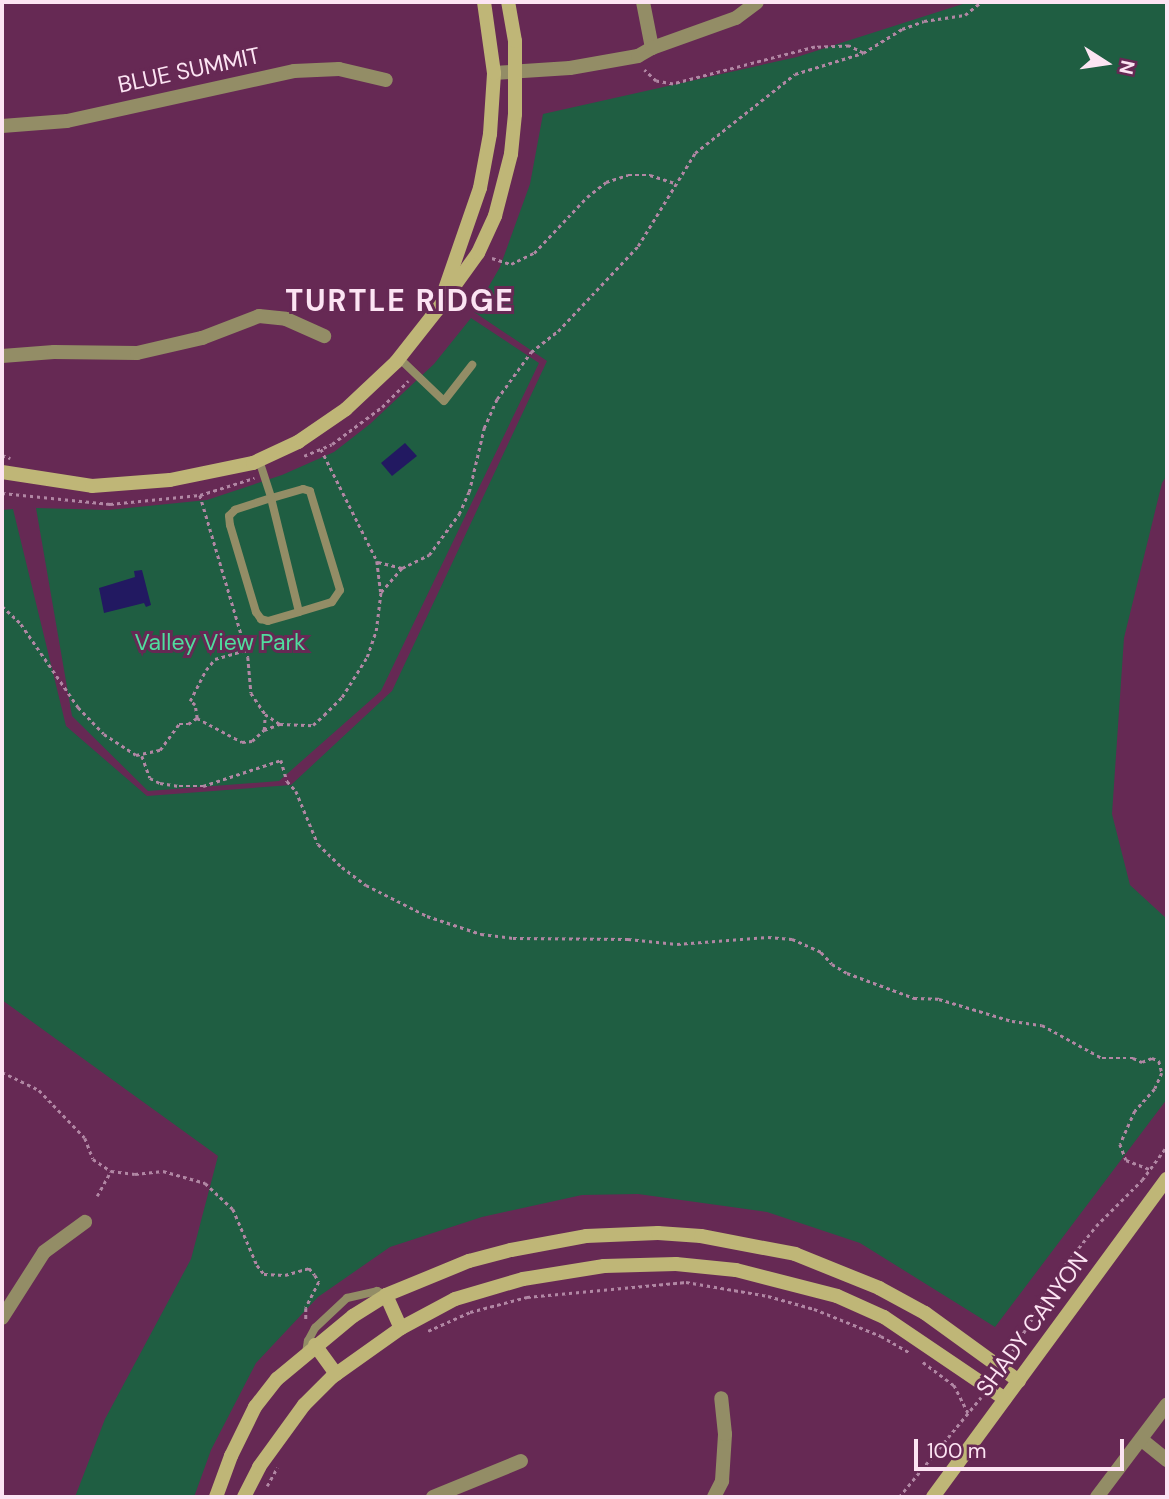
<!DOCTYPE html>
<html>
<head>
<meta charset="utf-8">
<style>
	body { margin:0 }
	#map { position:relative; width:1169px; height:1499px; overflow:hidden; background:#662954; font-family:"DM Sans",sans-serif }
	div>[style] { position:absolute }
	[style*='--x'] { left:calc(var(--x)*1px); top:calc(var(--y)*1px); width:calc(var(--w)*1px); rotate:calc(var(--a)*1deg) }
	.green>* { inset:0; background:#1f5e42 }
	.water>* { inset:0; background:#221961 }
	.path>* { height:2.5px; margin-top:-1.25px; transform-origin:0; background:repeating-linear-gradient(90deg,#b187a4 0 3.5px,transparent 0 7px) }
	.lane>* { height:8px; margin:-4px; padding:0 4px; transform-origin:4px; border-radius:4px; background:#938d66 }
	.street>* { height:14px; margin:-7px; padding:0 7px; transform-origin:7px; border-radius:7px; background:#938d66 }
	.secondary>* { height:14px; margin:-7px; padding:0 7px; transform-origin:7px; border-radius:7px; background:#bfb677 }
	span { translate:-50% -50%; white-space:nowrap; text-align:center; line-height:1.15; -webkit-text-stroke:6px #662954; paint-order:stroke }
	.street-label { font-size:23px; color:#fce4f3 }
	.park-label { font-size:23px; color:#50dd9e }
	.district-label { font-size:30px; color:#fce4f3; font-weight:700; letter-spacing:2px }
	.frame { position:absolute; inset:0; border:4px solid #fce4f3; pointer-events:none }
	.north { position:absolute; left:1071px; top:28px; width:70px; height:70px; -webkit-text-stroke:5px #662954; paint-order:stroke; rotate:102deg; font-size:19px; font-weight:700; line-height:28px; text-align:center; color:#fce4f3 }
	.north::after { content:''; display:block; margin:auto; width:24px; height:32px; background:#fce4f3; clip-path:polygon(50% 0,100% 100%,50% 72%,0 100%) }
	.scale { position:absolute; left:914px; top:1439px; width:210px; height:32px; box-sizing:border-box; border:4px solid #fce4f3; border-top:0; padding-left:9px; font-size:21px; line-height:24px; white-space:nowrap; color:#fce4f3; -webkit-text-stroke:5px #662954; paint-order:stroke }
</style>
</head>
<body>
<div id="map">
	<div class="green">
		<i style="clip-path:polygon(969px 2px,1167px 2px,1167px 475px,1162px 483px,1124px 638px,1112px 814px,1130px 885px,1167px 919px,1167px 1099px,995px 1327px,860px 1243px,767px 1212px,638px 1194px,582px 1195px,482px 1217px,390px 1247px,318px 1297px,256px 1363px,211px 1450px,194px 1497px,75px 1497px,105px 1419px,191px 1259px,218px 1156px,2px 1000px,2px 510px,13px 509px,66px 726px,147px 796px,291px 785px,392px 691px,547px 361px,474px 312px,500px 267px,530px 184px,543px 114px,797px 57px)"></i>
		<i style="clip-path:polygon(471px 318px,539px 363px,381px 691px,279px 781px,148px 791px,72px 716px,36px 508px,108px 510px,207px 500px,282px 475px,334px 452px,370px 424px,434px 364px)"></i>
	</div>
	<div class="water">
		<i style="clip-path:polygon(405px 443px,417px 456px,392px 476px,381px 463px)"></i>
		<i style="clip-path:polygon(142px 570px,151px 605px,146px 607px,144px 603px,104px 613px,99px 588px,135px 577px,134px 571px)"></i>
	</div>
	<div class="path">
		<i style="--x:863;--y:53;--w:46;--a:-31.6"></i>
		<i style="--x:902;--y:29;--w:23;--a:-20"></i>
		<i style="--x:924;--y:21;--w:41;--a:-8.3"></i>
		<i style="--x:965;--y:15;--w:21;--a:-39"></i>
		<i style="--x:492;--y:258;--w:20;--a:18"></i>
		<i style="--x:511;--y:264;--w:25;--a:-26"></i>
		<i style="--x:534;--y:253;--w:77;--a:-46.6"></i>
		<i style="--x:587;--y:197;--w:24;--a:-38"></i>
		<i style="--x:606;--y:182;--w:23;--a:-18"></i>
		<i style="--x:628;--y:175;--w:22;--a:0"></i>
		<i style="--x:650;--y:175;--w:26;--a:18"></i>
		<i style="--x:321;--y:449;--w:125;--a:63.4"></i>
		<i style="--x:377;--y:561;--w:31;--a:83"></i>
		<i style="--x:2;--y:455;--w:9;--a:21"></i>
		<i style="--x:304;--y:456;--w:30;--a:-23"></i>
		<i style="--x:332;--y:444;--w:62;--a:-36.5"></i>
		<i style="--x:382;--y:407;--w:37;--a:-45"></i>
		<i style="--x:2;--y:493;--w:109;--a:5.8"></i>
		<i style="--x:110;--y:504;--w:90;--a:-5.7"></i>
		<i style="--x:200;--y:495;--w:57;--a:-17.5"></i>
		<i style="--x:200;--y:495;--w:169;--a:73.5"></i>
		<i style="--x:248;--y:657;--w:36;--a:85"></i>
		<i style="--x:251;--y:693;--w:25;--a:56"></i>
		<i style="--x:265;--y:714;--w:18;--a:34"></i>
		<i style="--x:378;--y:562;--w:25;--a:14"></i>
		<i style="--x:2;--y:606;--w:26;--a:43"></i>
		<i style="--x:21;--y:624;--w:101;--a:55.5"></i>
		<i style="--x:78;--y:707;--w:37;--a:46"></i>
		<i style="--x:104;--y:734;--w:38;--a:33"></i>
		<i style="--x:136;--y:755;--w:25;--a:-12"></i>
		<i style="--x:160;--y:750;--w:32;--a:-54"></i>
		<i style="--x:179;--y:724;--w:9;--a:0"></i>
		<i style="--x:188;--y:724;--w:11;--a:-34"></i>
		<i style="--x:197;--y:718;--w:51;--a:28.1"></i>
		<i style="--x:242;--y:742;--w:10;--a:-6"></i>
		<i style="--x:252;--y:741;--w:16;--a:-43"></i>
		<i style="--x:264;--y:730;--w:17;--a:-21"></i>
		<i style="--x:280;--y:724;--w:33;--a:2"></i>
		<i style="--x:313;--y:725;--w:15;--a:-42"></i>
		<i style="--x:324;--y:715;--w:25;--a:-45"></i>
		<i style="--x:342;--y:697;--w:47;--a:-58"></i>
		<i style="--x:367;--y:657;--w:28;--a:-71"></i>
		<i style="--x:376;--y:631;--w:39;--a:-83"></i>
		<i style="--x:381;--y:592;--w:32;--a:-49"></i>
		<i style="--x:402;--y:568;--w:30;--a:-26"></i>
		<i style="--x:429;--y:555;--w:51;--a:-53.8"></i>
		<i style="--x:459;--y:514;--w:24;--a:-66"></i>
		<i style="--x:469;--y:492;--w:66;--a:-76.8"></i>
		<i style="--x:484;--y:428;--w:32;--a:-66"></i>
		<i style="--x:497;--y:399;--w:58;--a:-54.1"></i>
		<i style="--x:531;--y:352;--w:34;--a:-38"></i>
		<i style="--x:558;--y:331;--w:117;--a:-46.7"></i>
		<i style="--x:638;--y:246;--w:109;--a:-58.5"></i>
		<i style="--x:695;--y:153;--w:127;--a:-38.3"></i>
		<i style="--x:795;--y:74;--w:71;--a:-17.2"></i>
		<i style="--x:863;--y:53;--w:16;--a:-153"></i>
		<i style="--x:849;--y:46;--w:34;--a:178"></i>
		<i style="--x:815;--y:47;--w:147;--a:165.4"></i>
		<i style="--x:673;--y:84;--w:17;--a:-170"></i>
		<i style="--x:656;--y:81;--w:16;--a:-137"></i>
		<i style="--x:197;--y:718;--w:13;--a:-99"></i>
		<i style="--x:195;--y:705;--w:6;--a:-141"></i>
		<i style="--x:190;--y:701;--w:35;--a:-63"></i>
		<i style="--x:206;--y:670;--w:14;--a:-51"></i>
		<i style="--x:215;--y:659;--w:32;--a:-16"></i>
		<i style="--x:264;--y:730;--w:14;--a:-86"></i>
		<i style="--x:142;--y:756;--w:23;--a:70"></i>
		<i style="--x:150;--y:778;--w:11;--a:27"></i>
		<i style="--x:160;--y:783;--w:19;--a:9"></i>
		<i style="--x:179;--y:786;--w:24;--a:0"></i>
		<i style="--x:203;--y:786;--w:82;--a:-18.4"></i>
		<i style="--x:281;--y:760;--w:22;--a:74"></i>
		<i style="--x:287;--y:781;--w:13;--a:48"></i>
		<i style="--x:296;--y:791;--w:57;--a:67.5"></i>
		<i style="--x:318;--y:844;--w:33;--a:44"></i>
		<i style="--x:342;--y:867;--w:30;--a:37"></i>
		<i style="--x:366;--y:885;--w:68;--a:26.9"></i>
		<i style="--x:427;--y:916;--w:57;--a:18.4"></i>
		<i style="--x:481;--y:934;--w:32;--a:7"></i>
		<i style="--x:513;--y:938;--w:115;--a:0.5"></i>
		<i style="--x:628;--y:939;--w:49;--a:5.8"></i>
		<i style="--x:677;--y:944;--w:91;--a:-4.4"></i>
		<i style="--x:768;--y:937;--w:24;--a:5"></i>
		<i style="--x:792;--y:939;--w:32;--a:24"></i>
		<i style="--x:821;--y:952;--w:16;--a:47"></i>
		<i style="--x:832;--y:964;--w:17;--a:31"></i>
		<i style="--x:847;--y:973;--w:72;--a:20.5"></i>
		<i style="--x:914;--y:998;--w:25;--a:2"></i>
		<i style="--x:939;--y:999;--w:76;--a:16.8"></i>
		<i style="--x:1012;--y:1021;--w:30;--a:8"></i>
		<i style="--x:1042;--y:1025;--w:68;--a:28.8"></i>
		<i style="--x:1102;--y:1058;--w:31;--a:0"></i>
		<i style="--x:1133;--y:1058;--w:10;--a:24"></i>
		<i style="--x:1142;--y:1062;--w:11;--a:-22"></i>
		<i style="--x:1152;--y:1058;--w:8;--a:23"></i>
		<i style="--x:1159;--y:1061;--w:12;--a:76"></i>
		<i style="--x:1162;--y:1073;--w:17;--a:114"></i>
		<i style="--x:1155;--y:1089;--w:30;--a:132"></i>
		<i style="--x:1135;--y:1111;--w:36;--a:114"></i>
		<i style="--x:1120;--y:1144;--w:17;--a:69"></i>
		<i style="--x:1126;--y:1160;--w:26;--a:21"></i>
		<i style="--x:2;--y:1072;--w:41;--a:25.9"></i>
		<i style="--x:39;--y:1090;--w:66;--a:46.2"></i>
		<i style="--x:85;--y:1138;--w:22;--a:69"></i>
		<i style="--x:93;--y:1159;--w:22;--a:34"></i>
		<i style="--x:111;--y:1171;--w:24;--a:7"></i>
		<i style="--x:135;--y:1174;--w:28;--a:-6"></i>
		<i style="--x:163;--y:1171;--w:44;--a:15.9"></i>
		<i style="--x:205;--y:1183;--w:38;--a:43"></i>
		<i style="--x:233;--y:1209;--w:61;--a:66.8"></i>
		<i style="--x:257;--y:1265;--w:11;--a:52"></i>
		<i style="--x:264;--y:1274;--w:21;--a:3"></i>
		<i style="--x:285;--y:1275;--w:25;--a:-16"></i>
		<i style="--x:309;--y:1268;--w:9;--a:49"></i>
		<i style="--x:315;--y:1275;--w:8;--a:60"></i>
		<i style="--x:319;--y:1282;--w:29;--a:117"></i>
		<i style="--x:306;--y:1308;--w:13;--a:90"></i>
		<i style="--x:97;--y:1196;--w:29;--a:-61"></i>
		<i style="--x:428;--y:1331;--w:46;--a:-24.3"></i>
		<i style="--x:470;--y:1312;--w:59;--a:-14.7"></i>
		<i style="--x:527;--y:1297;--w:160;--a:-5.4"></i>
		<i style="--x:686;--y:1282;--w:83;--a:9.7"></i>
		<i style="--x:768;--y:1296;--w:48;--a:15.8"></i>
		<i style="--x:814;--y:1309;--w:72;--a:21.9"></i>
		<i style="--x:881;--y:1336;--w:32;--a:30"></i>
		<i style="--x:1009;--y:1357;--w:101;--a:-59.1"></i>
		<i style="--x:1061;--y:1270;--w:56;--a:-51.5"></i>
		<i style="--x:1096;--y:1226;--w:65;--a:-45"></i>
		<i style="--x:1142;--y:1180;--w:42;--a:-53.7"></i>
		<i style="--x:923;--y:1362;--w:39;--a:37"></i>
		<i style="--x:954;--y:1385;--w:31;--a:63"></i>
		<i style="--x:267;--y:1486;--w:21;--a:-61"></i>
		<i style="--x:899;--y:1497;--w:129;--a:-50.6"></i>
	</div>
	<div class="lane">
		<i style="--x:399;--y:358;--w:62;--a:43.7"></i>
		<i style="--x:444;--y:401;--w:46;--a:-52.1"></i>
		<i style="--x:259;--y:460;--w:40;--a:72"></i>
		<i style="--x:271;--y:498;--w:38;--a:162"></i>
		<i style="--x:235;--y:510;--w:8;--a:135"></i>
		<i style="--x:229;--y:516;--w:9;--a:84"></i>
		<i style="--x:230;--y:525;--w:91;--a:73.4"></i>
		<i style="--x:256;--y:612;--w:9;--a:54"></i>
		<i style="--x:261;--y:619;--w:7;--a:16"></i>
		<i style="--x:268;--y:621;--w:32;--a:-16"></i>
		<i style="--x:299;--y:612;--w:34;--a:-17"></i>
		<i style="--x:332;--y:602;--w:14;--a:-56"></i>
		<i style="--x:340;--y:590;--w:103;--a:-106.9"></i>
		<i style="--x:310;--y:491;--w:7;--a:-164"></i>
		<i style="--x:303;--y:489;--w:33;--a:164"></i>
		<i style="--x:271;--y:498;--w:117;--a:76.2"></i>
		<i style="--x:306;--y:1353;--w:12;--a:-81"></i>
		<i style="--x:308;--y:1341;--w:15;--a:-62"></i>
		<i style="--x:315;--y:1328;--w:44;--a:-43.2"></i>
		<i style="--x:347;--y:1298;--w:31;--a:-13"></i>
		<i style="--x:377;--y:1291;--w:10;--a:24"></i>
	</div>
	<div class="street">
		<i style="--x:643;--y:2;--w:47;--a:78.9"></i>
		<i style="--x:494;--y:73;--w:76;--a:-3.8"></i>
		<i style="--x:570;--y:68;--w:69;--a:-10"></i>
		<i style="--x:638;--y:56;--w:16;--a:-30"></i>
		<i style="--x:652;--y:48;--w:89;--a:-19.7"></i>
		<i style="--x:736;--y:18;--w:26;--a:-37"></i>
		<i style="--x:2;--y:126;--w:65;--a:-4.4"></i>
		<i style="--x:67;--y:121;--w:232;--a:-12.4"></i>
		<i style="--x:294;--y:71;--w:45;--a:-2.5"></i>
		<i style="--x:339;--y:69;--w:48;--a:13.2"></i>
		<i style="--x:2;--y:356;--w:52;--a:-4.4"></i>
		<i style="--x:54;--y:352;--w:83;--a:0.7"></i>
		<i style="--x:137;--y:353;--w:67;--a:-13"></i>
		<i style="--x:202;--y:338;--w:61;--a:-21.1"></i>
		<i style="--x:259;--y:316;--w:27;--a:6"></i>
		<i style="--x:286;--y:319;--w:42;--a:24.1"></i>
		<i style="--x:2;--y:1318;--w:78;--a:-57.5"></i>
		<i style="--x:44;--y:1252;--w:51;--a:-36.2"></i>
		<i style="--x:1142;--y:1440;--w:32;--a:39"></i>
		<i style="--x:433;--y:1497;--w:95;--a:-22.2"></i>
		<i style="--x:714;--y:1497;--w:18;--a:-63"></i>
		<i style="--x:722;--y:1481;--w:47;--a:-86.3"></i>
		<i style="--x:725;--y:1434;--w:36;--a:-96"></i>
		<i style="--x:1097;--y:1497;--w:116;--a:-53"></i>
	</div>
	<div class="secondary">
		<i style="--x:444;--y:292;--w:110;--a:-70.9"></i>
		<i style="--x:480;--y:188;--w:55;--a:-79.5"></i>
		<i style="--x:490;--y:134;--w:61;--a:-86.2"></i>
		<i style="--x:494;--y:73;--w:72;--a:-98"></i>
		<i style="--x:2;--y:472;--w:91;--a:8.8"></i>
		<i style="--x:92;--y:486;--w:78;--a:-4.4"></i>
		<i style="--x:170;--y:480;--w:85;--a:-11.6"></i>
		<i style="--x:253;--y:463;--w:50;--a:-25"></i>
		<i style="--x:298;--y:442;--w:58;--a:-34.5"></i>
		<i style="--x:346;--y:409;--w:69;--a:-43.2"></i>
		<i style="--x:396;--y:362;--w:66;--a:-51.7"></i>
		<i style="--x:437;--y:310;--w:70;--a:-54.3"></i>
		<i style="--x:478;--y:253;--w:41;--a:-65.3"></i>
		<i style="--x:495;--y:216;--w:64;--a:-75.5"></i>
		<i style="--x:511;--y:154;--w:40;--a:-84.3"></i>
		<i style="--x:515;--y:114;--w:73;--a:-90"></i>
		<i style="--x:515;--y:41;--w:40;--a:-100"></i>
		<i style="--x:386;--y:1295;--w:36;--a:66"></i>
		<i style="--x:315;--y:1345;--w:36;--a:54"></i>
		<i style="--x:216;--y:1497;--w:44;--a:-69.9"></i>
		<i style="--x:231;--y:1456;--w:55;--a:-63.9"></i>
		<i style="--x:255;--y:1407;--w:36;--a:-52"></i>
		<i style="--x:277;--y:1379;--w:99;--a:-39.7"></i>
		<i style="--x:353;--y:1316;--w:39;--a:-32"></i>
		<i style="--x:386;--y:1295;--w:90;--a:-22.3"></i>
		<i style="--x:469;--y:1261;--w:43;--a:-14.7"></i>
		<i style="--x:511;--y:1250;--w:76;--a:-10.6"></i>
		<i style="--x:586;--y:1236;--w:72;--a:-2.4"></i>
		<i style="--x:658;--y:1233;--w:43;--a:4"></i>
		<i style="--x:701;--y:1236;--w:96;--a:10.8"></i>
		<i style="--x:795;--y:1254;--w:91;--a:22"></i>
		<i style="--x:879;--y:1288;--w:52;--a:28.5"></i>
		<i style="--x:925;--y:1313;--w:116;--a:35.9"></i>
		<i style="--x:244;--y:1497;--w:34;--a:-63"></i>
		<i style="--x:259;--y:1467;--w:77;--a:-54"></i>
		<i style="--x:304;--y:1405;--w:40;--a:-45"></i>
		<i style="--x:332;--y:1377;--w:85;--a:-35.4"></i>
		<i style="--x:401;--y:1328;--w:61;--a:-28.2"></i>
		<i style="--x:455;--y:1299;--w:71;--a:-16.4"></i>
		<i style="--x:523;--y:1279;--w:82;--a:-9.1"></i>
		<i style="--x:604;--y:1266;--w:72;--a:-1.6"></i>
		<i style="--x:676;--y:1264;--w:60;--a:5.7"></i>
		<i style="--x:736;--y:1270;--w:104;--a:14.4"></i>
		<i style="--x:837;--y:1296;--w:51;--a:24.1"></i>
		<i style="--x:884;--y:1317;--w:146;--a:34.1"></i>
		<i style="--x:933;--y:1497;--w:395;--a:-53.7"></i>
	</div>
	<div class="street-label">
		<span style="left:189px;top:70px;rotate:-12deg">BLUE SUMMIT</span>
		<span style="left:1032px;top:1324px;rotate:-54deg">SHADY CANYON</span>
	</div>
	<div class="park-label">
		<span style="left:220px;top:642px">Valley View Park</span>
	</div>
	<div class="district-label">
		<span style="left:400px;top:301px">TURTLE RIDGE</span>
	</div>
	<div class="frame"></div>
	<div class="north">N</div>
	<div class="scale">100 m</div>
</div>
</body>
</html>
